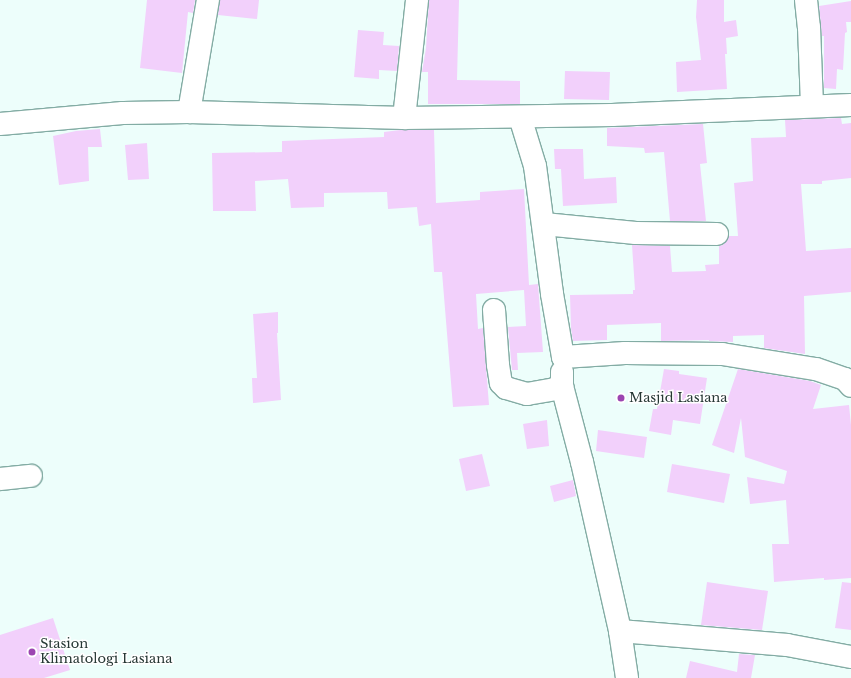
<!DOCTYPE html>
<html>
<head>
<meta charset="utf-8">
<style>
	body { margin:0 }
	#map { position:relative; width:851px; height:678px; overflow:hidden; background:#edfefb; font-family:"Libre Baskerville",serif }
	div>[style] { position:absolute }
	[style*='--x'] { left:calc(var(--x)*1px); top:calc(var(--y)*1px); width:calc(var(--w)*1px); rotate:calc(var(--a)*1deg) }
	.building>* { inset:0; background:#f2d0fb }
	.roads { filter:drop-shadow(1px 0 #83aca4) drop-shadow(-1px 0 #83aca4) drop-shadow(0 1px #83aca4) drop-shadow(0 -1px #83aca4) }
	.minor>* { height:22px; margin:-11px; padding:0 11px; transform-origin:11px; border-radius:11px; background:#fff }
	.dots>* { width:11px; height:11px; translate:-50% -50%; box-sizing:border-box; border:2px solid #fff; border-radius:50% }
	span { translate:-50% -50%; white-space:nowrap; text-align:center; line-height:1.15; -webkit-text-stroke:3px #fff; paint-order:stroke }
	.poi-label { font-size:13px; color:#263734 }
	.left { translate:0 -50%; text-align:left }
</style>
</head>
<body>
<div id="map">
	<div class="building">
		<i style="clip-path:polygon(147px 0,195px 0,193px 13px,188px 12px,182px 73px,140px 68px)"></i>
		<i style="clip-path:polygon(220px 0,259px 0,257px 19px,218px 15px)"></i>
		<i style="clip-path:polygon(429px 0,459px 0,457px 80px,520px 81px,520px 104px,428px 104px,428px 72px,422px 72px,426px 48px)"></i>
		<i style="clip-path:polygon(697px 0,724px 0,724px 22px,736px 20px,738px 36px,726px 38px,727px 54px,725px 54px,727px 89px,677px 92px,676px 62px,701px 60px,696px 17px)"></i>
		<i style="clip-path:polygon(851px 1px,851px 22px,846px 22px,847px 32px,845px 33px,843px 70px,837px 69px,836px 89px,824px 88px,824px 36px,822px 36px,819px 6px)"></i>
		<i style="clip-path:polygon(358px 30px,384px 32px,383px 45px,399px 46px,397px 71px,379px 70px,379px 79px,354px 77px)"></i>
		<i style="clip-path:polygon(565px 71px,610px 72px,609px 100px,564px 99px)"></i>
		<i style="clip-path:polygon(841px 118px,842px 124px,851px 123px,851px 178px,822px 181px,822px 184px,801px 184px,806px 251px,851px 248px,851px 292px,804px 296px,805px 354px,764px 348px,764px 335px,733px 336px,733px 342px,709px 341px,709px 340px,661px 341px,661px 323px,607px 325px,607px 340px,573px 341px,571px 328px,570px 295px,633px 294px,633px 290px,635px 290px,632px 245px,670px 246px,672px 272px,706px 271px,705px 265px,719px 264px,719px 246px,723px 245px,729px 236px,738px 236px,734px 183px,753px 181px,751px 138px,786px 137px,785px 120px)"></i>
		<i style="clip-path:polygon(703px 124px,707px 163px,700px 164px,706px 221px,670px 221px,664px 152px,645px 153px,644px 148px,607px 146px,607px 128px)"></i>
		<i style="clip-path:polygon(100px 129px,102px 147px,88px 147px,89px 181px,59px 185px,53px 136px,76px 131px)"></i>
		<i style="clip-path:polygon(400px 130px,434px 130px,436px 203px,480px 200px,480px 192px,524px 189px,529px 285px,538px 284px,543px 352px,517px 353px,518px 370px,512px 370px,508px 327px,526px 326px,524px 290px,476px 294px,478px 329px,483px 328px,489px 405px,453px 407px,442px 272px,434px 272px,431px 224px,419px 226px,417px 207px,388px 209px,387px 192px,324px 193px,324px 207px,291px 208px,288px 179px,255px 181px,256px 211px,213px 211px,212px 153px,282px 152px,282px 141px,384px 137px,384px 132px)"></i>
		<i style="clip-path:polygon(147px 143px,149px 179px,128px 180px,125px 145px)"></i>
		<i style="clip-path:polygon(554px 149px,583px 149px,584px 179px,616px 177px,617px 203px,563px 206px,561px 169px,555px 169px)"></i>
		<i style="clip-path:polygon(278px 312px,278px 333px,277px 333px,281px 400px,253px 403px,252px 378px,257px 378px,253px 314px)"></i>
		<i style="clip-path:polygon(664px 369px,679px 371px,679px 374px,707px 378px,700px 424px,673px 420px,671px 435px,649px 431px,653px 409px,657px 409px)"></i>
		<i style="clip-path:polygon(738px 369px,810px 381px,821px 385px,813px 409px,849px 405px,851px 425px,851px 578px,824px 580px,824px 578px,774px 582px,772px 544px,789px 544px,786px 500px,750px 504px,747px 477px,784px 484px,787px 471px,745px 457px,741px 418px,734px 453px,712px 445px)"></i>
		<i style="clip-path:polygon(547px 420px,549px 446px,527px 449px,523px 424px)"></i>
		<i style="clip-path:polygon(598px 430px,647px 437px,644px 458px,596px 451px)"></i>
		<i style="clip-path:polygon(482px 454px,490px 486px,466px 491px,459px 459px)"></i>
		<i style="clip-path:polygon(672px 464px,730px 474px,724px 503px,667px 492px)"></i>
		<i style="clip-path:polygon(573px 480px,576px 496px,554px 502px,550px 486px)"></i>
		<i style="clip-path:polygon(707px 582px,768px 591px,762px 630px,701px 625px)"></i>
		<i style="clip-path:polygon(842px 582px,851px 583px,851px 630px,835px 628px)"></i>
		<i style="clip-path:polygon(53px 618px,70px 670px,44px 678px,0 678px,0 635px)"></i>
		<i style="clip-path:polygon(739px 654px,755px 655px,751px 678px,686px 678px,690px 661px,737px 672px)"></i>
	</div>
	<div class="roads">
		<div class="minor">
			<i style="--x:806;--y:0;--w:27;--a:84"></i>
			<i style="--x:809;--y:27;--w:78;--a:87.8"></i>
			<i style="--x:189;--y:112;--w:114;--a:-80.4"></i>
			<i style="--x:520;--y:117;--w:51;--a:73"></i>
			<i style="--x:535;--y:166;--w:129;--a:82.4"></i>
			<i style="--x:552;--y:294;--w:64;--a:80.1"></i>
			<i style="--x:563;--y:357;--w:62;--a:-3.7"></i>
			<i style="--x:625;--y:353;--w:97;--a:0.6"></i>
			<i style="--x:722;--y:354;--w:95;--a:9.1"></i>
			<i style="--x:816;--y:369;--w:31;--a:19"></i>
			<i style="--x:845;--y:379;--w:9;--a:49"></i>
			<i style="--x:404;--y:118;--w:119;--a:-83.7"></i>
			<i style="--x:0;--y:124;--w:123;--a:-5.1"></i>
			<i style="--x:123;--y:113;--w:66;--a:-0.9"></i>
			<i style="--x:189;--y:112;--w:215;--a:1.6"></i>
			<i style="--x:404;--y:118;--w:208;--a:-0.8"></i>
			<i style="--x:612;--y:115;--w:239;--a:-2.4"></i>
			<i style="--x:544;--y:224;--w:92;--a:5.6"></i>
			<i style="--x:636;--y:233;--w:81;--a:0.7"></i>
			<i style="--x:494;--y:310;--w:55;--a:85.8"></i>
			<i style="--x:498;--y:365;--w:18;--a:81"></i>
			<i style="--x:501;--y:383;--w:7;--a:45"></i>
			<i style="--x:506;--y:388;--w:22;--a:16"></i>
			<i style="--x:527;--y:394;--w:27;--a:-10"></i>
			<i style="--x:554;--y:389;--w:9;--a:-21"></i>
			<i style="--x:562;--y:386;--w:14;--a:-90"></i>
			<i style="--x:562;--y:386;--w:79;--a:75.3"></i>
			<i style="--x:582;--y:462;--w:173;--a:77.3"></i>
			<i style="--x:620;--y:631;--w:48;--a:81.5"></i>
			<i style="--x:0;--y:479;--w:31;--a:-6"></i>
			<i style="--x:620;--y:631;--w:168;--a:4.8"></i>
			<i style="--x:787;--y:645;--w:65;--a:10.6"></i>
		</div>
	</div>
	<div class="dots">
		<i style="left:621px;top:398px;background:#9c45b1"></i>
		<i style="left:32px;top:652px;background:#9c45b1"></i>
	</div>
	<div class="poi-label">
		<span class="left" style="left:629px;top:398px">Masjid Lasiana</span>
		<span class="left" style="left:40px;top:652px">Stasion<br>Klimatologi Lasiana</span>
	</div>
</div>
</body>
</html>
